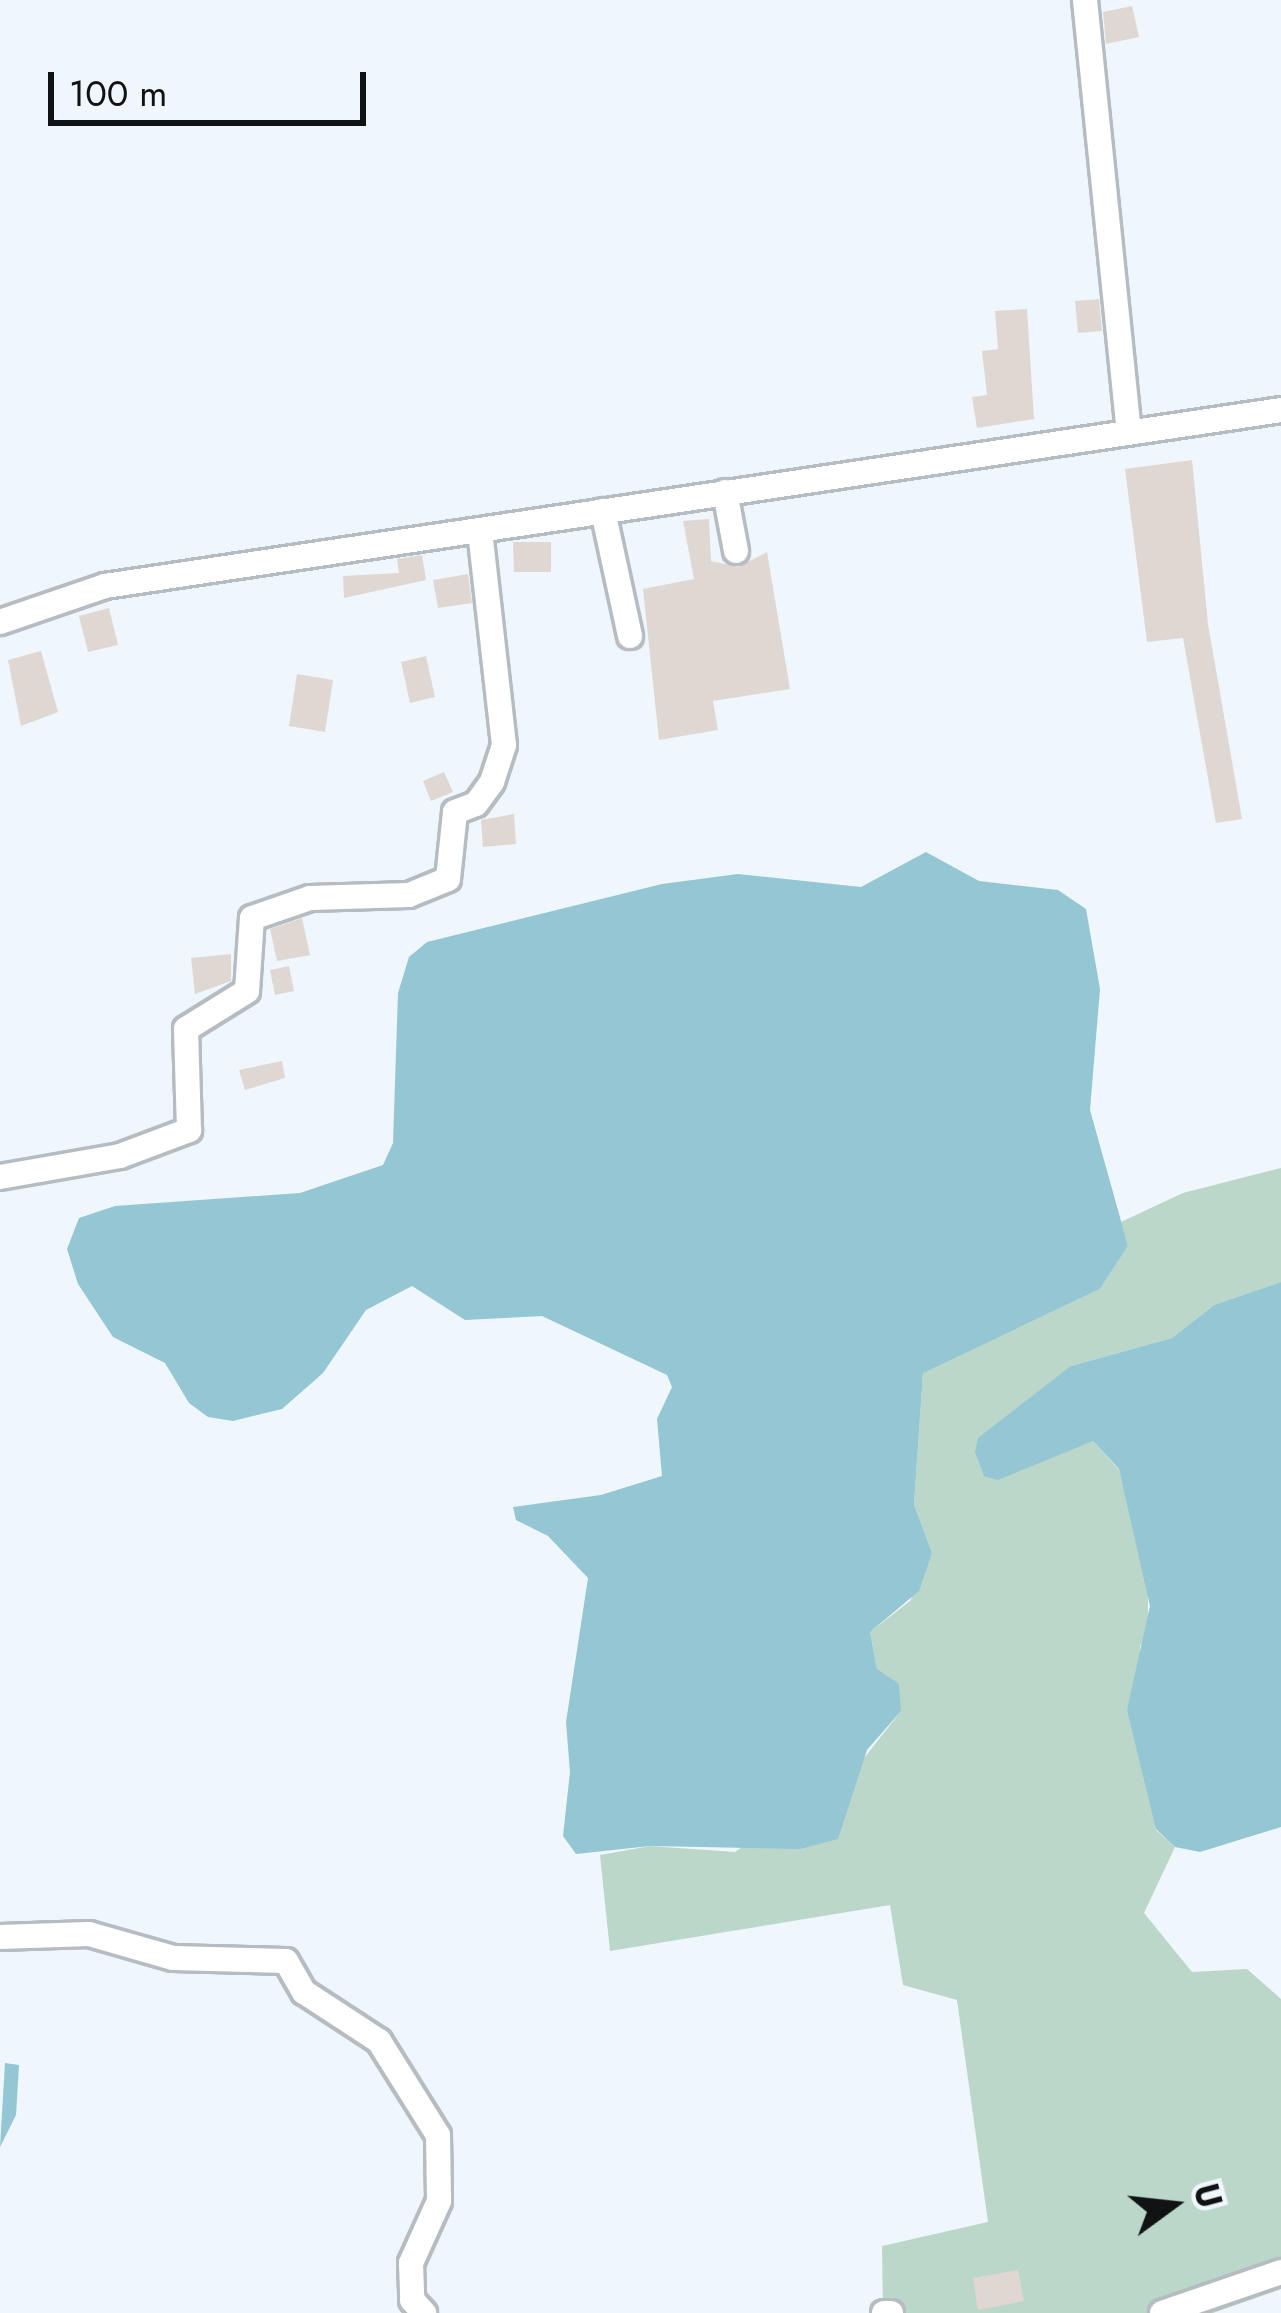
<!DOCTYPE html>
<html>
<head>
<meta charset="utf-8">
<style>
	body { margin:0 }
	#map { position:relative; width:1281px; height:2313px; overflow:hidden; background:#eff6fc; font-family:Jost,sans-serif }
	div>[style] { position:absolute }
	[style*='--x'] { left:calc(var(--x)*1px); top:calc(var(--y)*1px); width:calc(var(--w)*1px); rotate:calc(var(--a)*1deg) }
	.green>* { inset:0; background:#bad7c9 }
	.water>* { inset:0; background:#94c6d3 }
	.building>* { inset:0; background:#dfd8d2 }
	.roads { filter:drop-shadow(3px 0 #b5bcc2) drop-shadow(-3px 0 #b5bcc2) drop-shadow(0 3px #b5bcc2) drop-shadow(0 -3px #b5bcc2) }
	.minor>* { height:24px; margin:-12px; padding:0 12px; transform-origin:12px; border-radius:12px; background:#fff }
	span { translate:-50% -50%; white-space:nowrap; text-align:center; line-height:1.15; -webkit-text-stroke:9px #eff6fc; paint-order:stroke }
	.north { position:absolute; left:1113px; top:2145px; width:120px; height:120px; -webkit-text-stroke:9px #eff6fc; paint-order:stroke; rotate:75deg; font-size:33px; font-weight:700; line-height:48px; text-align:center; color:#101214 }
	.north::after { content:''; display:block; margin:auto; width:42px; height:54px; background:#101214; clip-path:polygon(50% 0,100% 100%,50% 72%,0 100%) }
	.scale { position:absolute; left:48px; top:72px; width:318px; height:54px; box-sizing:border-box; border:6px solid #101214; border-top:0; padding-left:15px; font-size:36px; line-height:42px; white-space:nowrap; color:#101214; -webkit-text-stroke:9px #eff6fc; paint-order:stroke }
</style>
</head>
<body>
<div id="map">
	<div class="green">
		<i style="clip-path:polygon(1281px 1168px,1281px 1282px,1214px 1305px,1172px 1338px,1071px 1366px,1068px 1448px,1093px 1441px,1119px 1470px,1148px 1576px,1148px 1635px,1140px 1646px,1156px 1830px,1175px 1847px,1144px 1913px,1192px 1972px,1247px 1969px,1281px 1999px,1281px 2289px,1213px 2313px,883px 2313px,882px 2246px,988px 2222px,957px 2000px,903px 1985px,890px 1905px,610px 1951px,600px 1855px,650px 1846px,735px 1852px,861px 1762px,901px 1711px,877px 1669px,870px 1632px,910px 1601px,932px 1553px,914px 1504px,923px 1372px,1100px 1289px,1128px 1246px,1121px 1222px,1183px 1193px)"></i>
	</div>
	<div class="water">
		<i style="clip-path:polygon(926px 852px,979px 881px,1058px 890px,1086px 909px,1100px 989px,1090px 1110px,1128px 1246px,1100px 1289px,923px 1373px,914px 1504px,932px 1553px,919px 1591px,870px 1632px,877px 1669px,899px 1684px,901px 1711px,867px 1750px,838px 1839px,800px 1849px,650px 1846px,576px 1854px,563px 1836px,570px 1772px,566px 1722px,588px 1578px,548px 1536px,516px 1520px,513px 1507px,601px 1495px,662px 1476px,657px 1419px,672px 1387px,667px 1375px,542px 1316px,465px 1320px,412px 1286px,366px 1310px,323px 1373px,282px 1409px,233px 1421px,208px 1417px,189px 1403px,165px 1363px,113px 1337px,78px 1284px,67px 1249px,79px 1218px,115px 1206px,300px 1193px,383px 1165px,393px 1143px,398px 993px,409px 957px,427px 942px,662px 884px,738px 874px,861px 887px)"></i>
		<i style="clip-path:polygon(1281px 1282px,1281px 1827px,1200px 1852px,1175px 1847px,1156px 1829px,1127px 1710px,1150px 1606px,1119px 1469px,1093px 1441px,998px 1480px,984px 1476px,975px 1452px,978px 1438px,1071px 1366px,1172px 1338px,1214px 1305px)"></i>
		<i style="clip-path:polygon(5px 2063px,19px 2065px,16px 2115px,0 2147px)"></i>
	</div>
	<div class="building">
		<i style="clip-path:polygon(1132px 6px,1139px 37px,1106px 44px,1103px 12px)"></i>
		<i style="clip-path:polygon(1099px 299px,1102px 331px,1078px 333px,1075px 301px)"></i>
		<i style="clip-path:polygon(1027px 309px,1034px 419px,977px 428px,972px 397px,987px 395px,982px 351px,998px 349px,995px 311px)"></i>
		<i style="clip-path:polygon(1192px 460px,1208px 624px,1242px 819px,1216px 823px,1183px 638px,1147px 642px,1125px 469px)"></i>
		<i style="clip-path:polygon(709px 519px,711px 561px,738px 567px,767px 552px,790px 689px,713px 701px,718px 730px,659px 740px,643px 589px,694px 579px,683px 521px)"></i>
		<i style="clip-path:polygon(513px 542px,551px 542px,551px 572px,514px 572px)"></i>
		<i style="clip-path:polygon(422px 555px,426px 580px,344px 598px,343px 576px,399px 573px,397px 559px)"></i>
		<i style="clip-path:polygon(468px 574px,472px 603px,438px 608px,433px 580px)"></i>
		<i style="clip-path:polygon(109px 608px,118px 645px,88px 652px,79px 616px)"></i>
		<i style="clip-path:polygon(41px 651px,58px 712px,21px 726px,8px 660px)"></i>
		<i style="clip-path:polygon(426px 656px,435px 697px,410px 703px,401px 662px)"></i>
		<i style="clip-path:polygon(297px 674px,333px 680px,325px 732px,289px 726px)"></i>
		<i style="clip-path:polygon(444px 772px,453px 792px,431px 801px,423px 781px)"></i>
		<i style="clip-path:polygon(514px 814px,516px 844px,483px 847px,481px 820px)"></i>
		<i style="clip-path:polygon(302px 918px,310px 955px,277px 961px,270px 929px)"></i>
		<i style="clip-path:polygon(231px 954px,231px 981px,195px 994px,191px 958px)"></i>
		<i style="clip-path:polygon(289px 966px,294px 991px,275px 995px,270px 970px)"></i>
		<i style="clip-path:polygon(282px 1061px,285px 1078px,245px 1090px,239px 1070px)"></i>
		<i style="clip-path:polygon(1018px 2270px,1024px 2301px,978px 2310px,973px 2278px)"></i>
	</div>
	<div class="roads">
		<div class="minor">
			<i style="--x:1085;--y:0;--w:433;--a:84.2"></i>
			<i style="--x:725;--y:492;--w:60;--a:79.4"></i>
			<i style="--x:603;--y:511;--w:128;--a:77.8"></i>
			<i style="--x:0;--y:622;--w:111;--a:-18.9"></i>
			<i style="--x:105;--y:586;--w:1189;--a:-8.51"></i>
			<i style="--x:0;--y:1177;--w:122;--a:-9.9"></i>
			<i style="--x:120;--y:1156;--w:74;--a:-20.6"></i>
			<i style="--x:189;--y:1130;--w:101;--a:-91.7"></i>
			<i style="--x:186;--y:1029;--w:72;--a:-31.9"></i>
			<i style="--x:247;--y:991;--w:73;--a:-86.1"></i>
			<i style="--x:252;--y:918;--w:61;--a:-19"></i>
			<i style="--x:310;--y:898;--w:99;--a:-1.7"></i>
			<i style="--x:409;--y:895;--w:42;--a:-22.3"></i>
			<i style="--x:448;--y:879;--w:67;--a:-84"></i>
			<i style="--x:455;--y:812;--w:22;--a:-21"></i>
			<i style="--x:476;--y:804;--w:27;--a:-54"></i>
			<i style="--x:492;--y:782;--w:39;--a:-72"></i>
			<i style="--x:504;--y:745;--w:216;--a:-96.4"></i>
			<i style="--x:0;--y:1937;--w:89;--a:-1.9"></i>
			<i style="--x:89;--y:1934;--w:87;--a:15.9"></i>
			<i style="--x:173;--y:1958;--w:113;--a:1.5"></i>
			<i style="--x:286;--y:1961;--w:36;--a:60"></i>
			<i style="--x:304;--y:1992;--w:90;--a:33.2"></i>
			<i style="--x:379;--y:2041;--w:111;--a:57.9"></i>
			<i style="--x:438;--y:2135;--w:66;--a:89.1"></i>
			<i style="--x:439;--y:2201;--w:68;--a:114.3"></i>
			<i style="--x:411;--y:2263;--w:37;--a:88"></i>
			<i style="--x:412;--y:2300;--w:18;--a:47"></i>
			<i style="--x:884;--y:2313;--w:7;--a:0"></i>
			<i style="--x:1162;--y:2313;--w:126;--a:-19"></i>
		</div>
	</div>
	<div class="north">U</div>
	<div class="scale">100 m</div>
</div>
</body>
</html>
